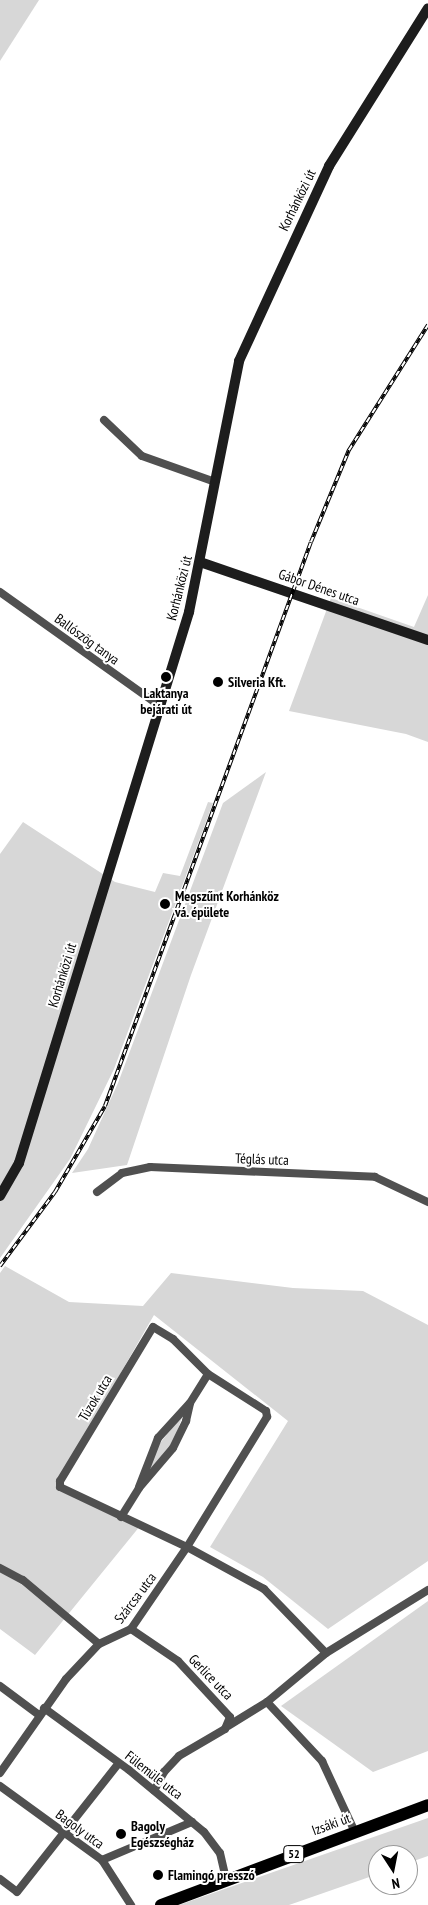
<!DOCTYPE html>
<html>
<head>
<meta charset="utf-8">
<style>
	body { margin:0 }
	#map { position:relative; width:428px; height:1905px; overflow:hidden; background:#fff; font-family:"PT Sans Narrow",sans-serif }
	div>[style] { position:absolute }
	[style*='--x'] { left:calc(var(--x)*1px); top:calc(var(--y)*1px); width:calc(var(--w)*1px); rotate:calc(var(--a)*1deg) }
	.green>* { inset:0; background:#d7d7d7 }
	.street>* { height:8px; margin:-4px; padding:0 4px; transform-origin:4px; border-radius:4px; background:#505050 }
	.secondary>* { height:10px; margin:-5px; padding:0 5px; transform-origin:5px; border-radius:5px; background:#1d1d1d }
	.primary>* { height:12px; margin:-6px; padding:0 6px; transform-origin:6px; border-radius:6px; background:#000 }
	.rail>* { height:4px; margin-top:-2px; transform-origin:0; background:repeating-linear-gradient(90deg,#fff 0 5.5px,#000 0 11px); box-sizing:border-box; border-block:1px solid #000 }
	.dots>* { width:14px; height:14px; translate:-50% -50%; box-sizing:border-box; border:2px solid #fff; border-radius:50% }
	span { translate:-50% -50%; white-space:nowrap; text-align:center; line-height:1.15; -webkit-text-stroke:4px #fff; paint-order:stroke }
	.shield-label span { padding:1px 4px; background:#fff; border:1px solid; border-radius:4px; -webkit-text-stroke-width:0 }
	.shield-label { font-size:12px; color:#000; font-weight:700 }
	.street-label { font-size:14px; color:#000 }
	.poi-label { font-size:14px; color:#000; font-weight:700 }
	.left { translate:0 -50%; text-align:left }
	.north { position:absolute; left:368px; top:1845px; width:50px; height:50px; box-sizing:border-box; background:#fff; border:1px solid #999; border-radius:50%; rotate:169deg; font-size:14px; font-weight:700; line-height:20px; text-align:center; color:#000 }
	.north::after { content:''; display:block; margin:auto; width:18px; height:22px; background:#000; clip-path:polygon(50% 0,100% 100%,50% 72%,0 100%) }
</style>
</head>
<body>
<div id="map">
	<div class="green">
		<i style="clip-path:polygon(0 0,39px 0,0 61px)"></i>
		<i style="clip-path:polygon(428px 595px,428px 742px,406px 734px,289px 711px,331px 598px,414px 627px)"></i>
		<i style="clip-path:polygon(266px 772px,191px 975px,127px 1165px,72px 1173px,88px 1149px,118px 1083px,223px 803px)"></i>
		<i style="clip-path:polygon(208px 802px,213px 803px,114px 1069px,70px 1159px,0 1258px,0 854px,23px 822px,115px 882px,155px 892px,163px 873px,180px 876px)"></i>
		<i style="clip-path:polygon(5px 1266px,69px 1302px,143px 1306px,171px 1273px,293px 1288px,363px 1291px,428px 1325px,428px 1561px,328px 1629px,263px 1577px,210px 1547px,288px 1421px,154px 1315px,58px 1482px,140px 1526px,35px 1655px,0 1629px,0 1273px)"></i>
		<i style="clip-path:polygon(183px 1414px,174px 1441px,148px 1475px,157px 1447px)"></i>
		<i style="clip-path:polygon(428px 1601px,428px 1751px,373px 1772px,281px 1706px)"></i>
		<i style="clip-path:polygon(428px 1818px,428px 1856px,408px 1863px,408px 1855px,378px 1855px,378px 1874px,289px 1905px,179px 1905px)"></i>
	</div>
	<div class="street">
		<i style="--x:104;--y:420;--w:52;--a:43.5"></i>
		<i style="--x:142;--y:456;--w:77;--a:19.6"></i>
		<i style="--x:0;--y:592;--w:196;--a:35.5"></i>
		<i style="--x:97;--y:1192;--w:31;--a:-37"></i>
		<i style="--x:122;--y:1173;--w:29;--a:-12"></i>
		<i style="--x:150;--y:1167;--w:225;--a:2.5"></i>
		<i style="--x:375;--y:1177;--w:59;--a:25.3"></i>
		<i style="--x:139;--y:1487;--w:53;--a:-68.8"></i>
		<i style="--x:158;--y:1438;--w:47;--a:-47.6"></i>
		<i style="--x:121;--y:1517;--w:34;--a:-58"></i>
		<i style="--x:139;--y:1488;--w:52;--a:-49.6"></i>
		<i style="--x:173;--y:1448;--w:30;--a:-64"></i>
		<i style="--x:186;--y:1421;--w:18;--a:-77"></i>
		<i style="--x:190;--y:1403;--w:34;--a:-58"></i>
		<i style="--x:0;--y:1568;--w:26;--a:28"></i>
		<i style="--x:23;--y:1580;--w:99;--a:40.1"></i>
		<i style="--x:131;--y:1629;--w:57;--a:34.2"></i>
		<i style="--x:178;--y:1661;--w:76;--a:47.1"></i>
		<i style="--x:230;--y:1717;--w:13;--a:113"></i>
		<i style="--x:225;--y:1729;--w:53;--a:149.6"></i>
		<i style="--x:179;--y:1756;--w:22;--a:133"></i>
		<i style="--x:164;--y:1772;--w:21;--a:118"></i>
		<i style="--x:0;--y:1686;--w:49;--a:36.6"></i>
		<i style="--x:267;--y:1702;--w:81;--a:47"></i>
		<i style="--x:322;--y:1761;--w:78;--a:65.1"></i>
		<i style="--x:44;--y:1708;--w:105;--a:36.1"></i>
		<i style="--x:129;--y:1770;--w:97;--a:39.6"></i>
		<i style="--x:204;--y:1832;--w:26;--a:53"></i>
		<i style="--x:220;--y:1853;--w:26;--a:77"></i>
		<i style="--x:228;--y:1726;--w:46;--a:-31.6"></i>
		<i style="--x:267;--y:1702;--w:77;--a:-39.7"></i>
		<i style="--x:326;--y:1653;--w:120;--a:-31.7"></i>
		<i style="--x:0;--y:1773;--w:115;--a:-54.9"></i>
		<i style="--x:66;--y:1679;--w:48;--a:-46.7"></i>
		<i style="--x:99;--y:1644;--w:35;--a:-25"></i>
		<i style="--x:131;--y:1629;--w:99;--a:-55.7"></i>
		<i style="--x:187;--y:1547;--w:153;--a:-58.4"></i>
		<i style="--x:267;--y:1417;--w:6;--a:-99"></i>
		<i style="--x:266;--y:1411;--w:69;--a:-147.5"></i>
		<i style="--x:208;--y:1374;--w:49;--a:-135"></i>
		<i style="--x:173;--y:1339;--w:23;--a:-149"></i>
		<i style="--x:153;--y:1327;--w:180;--a:121.1"></i>
		<i style="--x:60;--y:1481;--w:6;--a:90"></i>
		<i style="--x:60;--y:1487;--w:140;--a:25.3"></i>
		<i style="--x:187;--y:1547;--w:88;--a:28.6"></i>
		<i style="--x:264;--y:1589;--w:89;--a:45.9"></i>
		<i style="--x:0;--y:1786;--w:126;--a:36"></i>
		<i style="--x:102;--y:1860;--w:54;--a:57.2"></i>
		<i style="--x:102;--y:1860;--w:98;--a:-22.9"></i>
		<i style="--x:0;--y:1879;--w:21;--a:37"></i>
		<i style="--x:17;--y:1892;--w:164;--a:-51.7"></i>
	</div>
	<div class="secondary">
		<i style="--x:200;--y:562;--w:241;--a:18.9"></i>
		<i style="--x:0;--y:1196;--w:38;--a:-60"></i>
		<i style="--x:19;--y:1163;--w:577;--a:-72.85"></i>
		<i style="--x:189;--y:612;--w:256;--a:-78.7"></i>
		<i style="--x:239;--y:361;--w:215;--a:-65.2"></i>
		<i style="--x:329;--y:166;--w:186;--a:-57.9"></i>
	</div>
	<div class="primary">
		<i style="--x:161;--y:1905;--w:285;--a:-20.5"></i>
	</div>
	<div class="rail">
		<i style="--x:0;--y:1266;--w:92;--a:-53.4"></i>
		<i style="--x:55;--y:1192;--w:99;--a:-59.8"></i>
		<i style="--x:105;--y:1106;--w:600;--a:-69.94"></i>
		<i style="--x:311;--y:542;--w:100;--a:-67.6"></i>
		<i style="--x:349;--y:450;--w:148;--a:-57.7"></i>
	</div>
	<div class="dots">
		<i style="left:166px;top:677px;background:#000"></i>
		<i style="left:218px;top:682px;background:#000"></i>
		<i style="left:165px;top:904px;background:#000"></i>
		<i style="left:121px;top:1834px;background:#000"></i>
		<i style="left:158px;top:1875px;background:#000"></i>
	</div>
	<div class="shield-label">
		<span style="left:294px;top:1854px">52</span>
	</div>
	<div class="street-label">
		<span style="left:297px;top:200px;rotate:-64deg">Korhánközi út</span>
		<span style="left:319px;top:587px;rotate:19deg">Gábor Dénes utca</span>
		<span style="left:179px;top:588px;rotate:-76deg">Korhánközi út</span>
		<span style="left:87px;top:639px;rotate:36deg">Ballószög tanya</span>
		<span style="left:62px;top:975px;rotate:-73deg">Korhánközi út</span>
		<span style="left:262px;top:1159px;rotate:2deg">Téglás utca</span>
		<span style="left:95px;top:1398px;rotate:-59deg">Túzok utca</span>
		<span style="left:135px;top:1598px;rotate:-53deg">Szárcsa utca</span>
		<span style="left:211px;top:1677px;rotate:46deg">Gerlice utca</span>
		<span style="left:154px;top:1775px;rotate:38deg">Fülemüle utca</span>
		<span style="left:331px;top:1824px;rotate:-20deg">Izsáki út</span>
		<span style="left:80px;top:1829px;rotate:36deg">Bagoly utca</span>
	</div>
	<div class="poi-label">
		<span class="left" style="left:228px;top:682px">Silveria Kft.</span>
		<span style="left:166px;top:701px">Laktanya<br>bejárati út</span>
		<span class="left" style="left:175px;top:904px">Megszűnt Korhánköz<br>vá. épülete</span>
		<span class="left" style="left:131px;top:1834px">Bagoly<br>Egészségház</span>
		<span class="left" style="left:168px;top:1875px">Flamingó presszó</span>
	</div>
	<div class="north">N</div>
</div>
</body>
</html>
